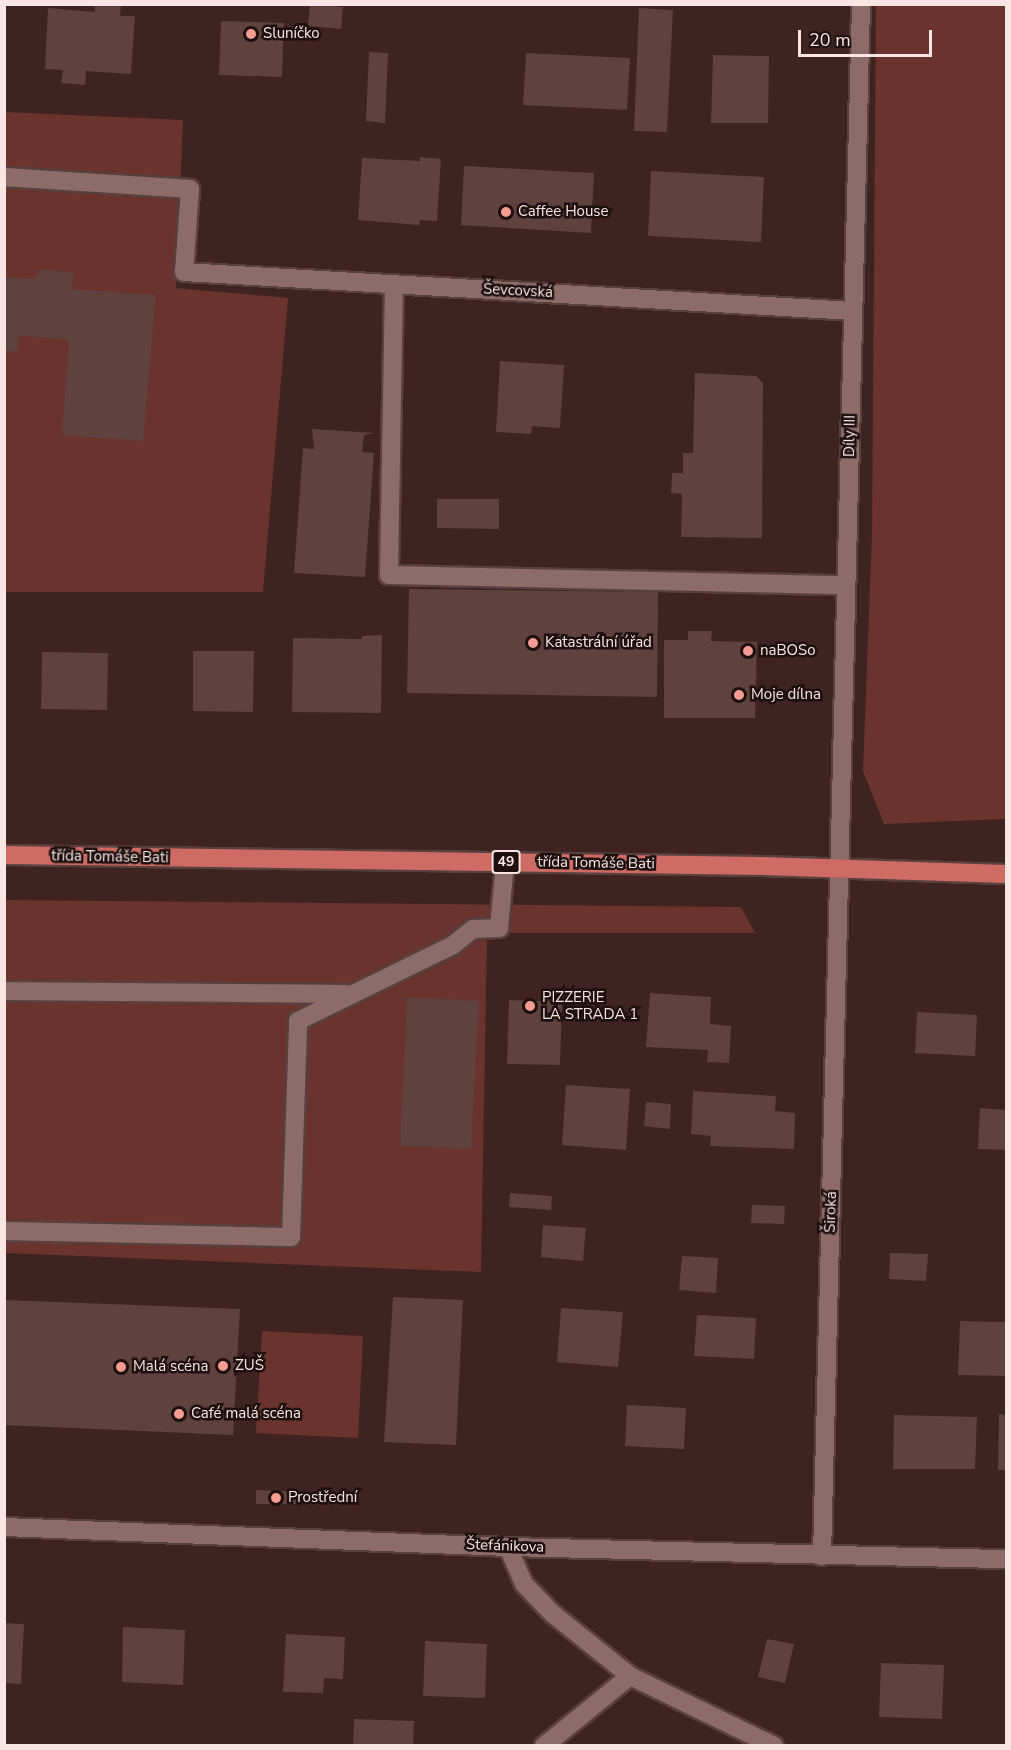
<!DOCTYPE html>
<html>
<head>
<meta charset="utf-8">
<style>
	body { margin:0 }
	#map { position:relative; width:1011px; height:1750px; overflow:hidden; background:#3f2320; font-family:"Nunito Sans",sans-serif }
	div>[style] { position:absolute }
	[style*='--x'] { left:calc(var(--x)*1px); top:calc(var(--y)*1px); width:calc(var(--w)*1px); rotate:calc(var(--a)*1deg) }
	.green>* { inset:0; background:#6b332e }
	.building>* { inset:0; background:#5f413d }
	.roads { filter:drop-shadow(2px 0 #57403e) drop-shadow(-2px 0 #57403e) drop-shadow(0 2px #57403e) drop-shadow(0 -2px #57403e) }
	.minor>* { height:18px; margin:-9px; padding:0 9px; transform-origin:9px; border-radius:9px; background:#8d6c68 }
	.major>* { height:18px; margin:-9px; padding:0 9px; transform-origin:9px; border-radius:9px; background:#ce6b64 }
	.dots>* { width:16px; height:16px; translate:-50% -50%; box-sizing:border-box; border:3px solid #1d100f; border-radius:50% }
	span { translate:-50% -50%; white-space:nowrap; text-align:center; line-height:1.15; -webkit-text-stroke:5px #1d100f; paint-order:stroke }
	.shield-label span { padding:2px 4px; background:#1d100f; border:2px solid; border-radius:4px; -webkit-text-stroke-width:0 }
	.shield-label { font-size:14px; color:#f9e6e4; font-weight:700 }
	.poi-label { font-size:15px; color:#f9e6e4 }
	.left { translate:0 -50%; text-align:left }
	.street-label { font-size:15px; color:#f9e6e4 }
	.frame { position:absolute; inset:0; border:6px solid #f9e6e4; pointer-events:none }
	.scale { position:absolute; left:798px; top:30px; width:134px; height:27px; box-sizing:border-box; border:3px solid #f9e6e4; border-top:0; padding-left:8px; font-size:18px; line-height:21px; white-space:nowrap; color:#f9e6e4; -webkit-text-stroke:4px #1d100f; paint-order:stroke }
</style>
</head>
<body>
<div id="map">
	<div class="green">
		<i style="clip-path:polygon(876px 5px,1006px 5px,1006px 819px,884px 824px,863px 771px,872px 534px)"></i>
		<i style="clip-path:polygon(5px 112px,183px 120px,176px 288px,288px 298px,263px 592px,5px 592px)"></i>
		<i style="clip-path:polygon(5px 900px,741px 907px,755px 933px,487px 933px,481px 1272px,5px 1253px)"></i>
		<i style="clip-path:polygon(262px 1331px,363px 1336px,358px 1438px,256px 1433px)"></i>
	</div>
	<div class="building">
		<i style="clip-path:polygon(95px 4px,121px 5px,120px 16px,135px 16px,131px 74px,86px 71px,85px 85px,61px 83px,63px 70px,45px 69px,48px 8px,95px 12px)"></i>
		<i style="clip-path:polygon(310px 5px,343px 7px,341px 29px,308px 26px)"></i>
		<i style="clip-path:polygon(639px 8px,673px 10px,667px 132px,634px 131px)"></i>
		<i style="clip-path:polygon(221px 21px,284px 23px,282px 77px,219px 75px)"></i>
		<i style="clip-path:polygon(369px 52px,388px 53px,385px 123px,366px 121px)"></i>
		<i style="clip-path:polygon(526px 53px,630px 58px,627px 110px,523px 105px)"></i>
		<i style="clip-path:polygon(713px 55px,769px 56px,768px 123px,711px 123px)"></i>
		<i style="clip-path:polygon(420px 157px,441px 159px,437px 221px,420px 220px,419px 225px,358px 220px,362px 158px,420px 161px)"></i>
		<i style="clip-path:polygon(464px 166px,594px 173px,591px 233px,461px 225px)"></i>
		<i style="clip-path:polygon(651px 171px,764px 177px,761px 242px,648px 236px)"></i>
		<i style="clip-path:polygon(41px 269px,74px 273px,72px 289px,156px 295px,143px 441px,62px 435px,69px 340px,19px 335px,17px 352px,4px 351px,4px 277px,35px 279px)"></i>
		<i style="clip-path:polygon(500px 361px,564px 365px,560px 428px,532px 426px,531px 434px,496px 432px)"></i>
		<i style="clip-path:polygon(695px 373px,756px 376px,763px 383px,762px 538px,681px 537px,682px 494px,671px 493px,672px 473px,683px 473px,683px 453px,693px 453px)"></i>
		<i style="clip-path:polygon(312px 429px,375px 433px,364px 435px,362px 452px,374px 453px,365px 577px,294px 573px,303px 448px,314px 449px)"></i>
		<i style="clip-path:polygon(437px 499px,499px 499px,499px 529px,437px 528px)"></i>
		<i style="clip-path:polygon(409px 589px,658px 592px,657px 697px,407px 693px)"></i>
		<i style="clip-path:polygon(688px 631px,712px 631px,711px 641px,757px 642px,755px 718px,664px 718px,664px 640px,688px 640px)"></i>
		<i style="clip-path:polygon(382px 635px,381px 713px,292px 712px,293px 638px,362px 639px,362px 636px)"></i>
		<i style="clip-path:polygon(193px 651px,254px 651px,253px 712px,193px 711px)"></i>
		<i style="clip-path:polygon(42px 652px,108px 653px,107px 710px,41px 709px)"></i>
		<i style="clip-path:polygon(650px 993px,711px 997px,710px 1024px,731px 1026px,729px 1063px,707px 1062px,708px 1050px,646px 1047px)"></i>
		<i style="clip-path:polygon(407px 997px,479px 1001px,471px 1149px,400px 1146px)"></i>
		<i style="clip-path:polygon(509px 1000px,562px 1002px,560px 1065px,507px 1064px)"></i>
		<i style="clip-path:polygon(917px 1012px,977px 1015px,975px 1056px,915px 1053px)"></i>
		<i style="clip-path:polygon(566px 1085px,630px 1089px,626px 1150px,562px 1145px)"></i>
		<i style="clip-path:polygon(693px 1091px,776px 1096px,775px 1111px,795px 1113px,794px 1149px,710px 1146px,711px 1136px,691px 1134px)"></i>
		<i style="clip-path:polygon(646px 1102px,671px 1104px,670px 1129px,644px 1126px)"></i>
		<i style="clip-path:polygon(980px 1108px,1006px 1110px,1006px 1150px,978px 1149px)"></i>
		<i style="clip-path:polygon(510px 1193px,552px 1196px,551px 1210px,509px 1207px)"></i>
		<i style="clip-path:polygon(752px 1205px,785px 1206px,784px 1224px,751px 1223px)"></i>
		<i style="clip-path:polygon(543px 1225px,586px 1228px,583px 1261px,541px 1257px)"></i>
		<i style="clip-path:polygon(890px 1253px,928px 1254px,926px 1281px,889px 1279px)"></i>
		<i style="clip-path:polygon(682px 1256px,718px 1258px,716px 1293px,679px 1290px)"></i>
		<i style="clip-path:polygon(393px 1297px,463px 1300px,456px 1445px,384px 1442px)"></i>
		<i style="clip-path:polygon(4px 1300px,240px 1309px,233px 1435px,4px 1425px)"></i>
		<i style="clip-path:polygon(561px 1308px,623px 1312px,618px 1367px,557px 1362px)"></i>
		<i style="clip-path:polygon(697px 1315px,756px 1318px,754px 1359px,694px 1356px)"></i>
		<i style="clip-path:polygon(960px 1321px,1006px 1322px,1006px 1376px,958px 1375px)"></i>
		<i style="clip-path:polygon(627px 1405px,686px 1408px,684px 1449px,625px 1446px)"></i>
		<i style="clip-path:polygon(999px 1414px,1006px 1415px,1006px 1470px,998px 1470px)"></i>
		<i style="clip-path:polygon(894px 1415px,977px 1417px,975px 1469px,893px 1469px)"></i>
		<i style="clip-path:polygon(256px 1490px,297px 1492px,297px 1504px,256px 1504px)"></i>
		<i style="clip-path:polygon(4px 1623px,24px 1624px,21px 1684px,4px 1683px)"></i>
		<i style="clip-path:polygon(123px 1627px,185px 1630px,183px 1685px,122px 1682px)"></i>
		<i style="clip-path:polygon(286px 1634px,345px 1637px,343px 1679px,324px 1678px,323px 1693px,283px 1692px)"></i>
		<i style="clip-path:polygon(767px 1639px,794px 1644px,785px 1683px,758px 1677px)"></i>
		<i style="clip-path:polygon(425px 1641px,487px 1644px,485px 1698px,423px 1696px)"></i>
		<i style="clip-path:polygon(881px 1663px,944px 1665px,942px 1719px,879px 1717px)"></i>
		<i style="clip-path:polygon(354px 1719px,414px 1721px,413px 1746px,353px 1746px)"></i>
	</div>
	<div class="roads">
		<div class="minor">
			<i style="--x:4;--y:177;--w:186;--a:3.7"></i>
			<i style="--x:190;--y:189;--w:83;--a:94.1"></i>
			<i style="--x:184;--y:272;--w:670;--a:3.34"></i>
			<i style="--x:394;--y:284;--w:291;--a:91"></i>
			<i style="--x:389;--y:575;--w:457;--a:1.3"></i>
			<i style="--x:4;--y:991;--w:342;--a:0.5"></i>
			<i style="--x:4;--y:1231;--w:287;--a:1.2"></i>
			<i style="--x:291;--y:1237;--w:216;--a:-88.1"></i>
			<i style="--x:298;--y:1021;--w:173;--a:-26.1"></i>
			<i style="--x:453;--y:945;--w:26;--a:-39"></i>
			<i style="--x:473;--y:929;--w:26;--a:-2"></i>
			<i style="--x:499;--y:928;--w:66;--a:-84.8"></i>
			<i style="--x:4;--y:1527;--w:504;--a:2.27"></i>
			<i style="--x:508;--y:1547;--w:498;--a:1.4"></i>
			<i style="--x:508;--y:1547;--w:40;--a:66.6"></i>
			<i style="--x:524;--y:1584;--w:42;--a:46"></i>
			<i style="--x:553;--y:1614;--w:99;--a:38.8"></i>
			<i style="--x:630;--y:1676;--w:160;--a:25.9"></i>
			<i style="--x:822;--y:1556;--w:1552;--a:-88.56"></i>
			<i style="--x:544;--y:1746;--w:111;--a:-39.1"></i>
		</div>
		<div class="major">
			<i style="--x:4;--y:855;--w:758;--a:0.83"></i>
			<i style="--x:762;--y:866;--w:244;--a:1.9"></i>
		</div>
	</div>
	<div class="dots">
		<i style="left:251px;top:34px;background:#f59c92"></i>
		<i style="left:506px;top:212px;background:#f59c92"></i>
		<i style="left:533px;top:643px;background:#f59c92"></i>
		<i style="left:748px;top:651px;background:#f59c92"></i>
		<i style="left:739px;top:695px;background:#f59c92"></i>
		<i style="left:530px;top:1006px;background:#f59c92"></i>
		<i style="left:223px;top:1366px;background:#f59c92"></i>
		<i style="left:121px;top:1367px;background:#f59c92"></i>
		<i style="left:179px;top:1414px;background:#f59c92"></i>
		<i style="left:276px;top:1498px;background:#f59c92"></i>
	</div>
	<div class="shield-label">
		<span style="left:506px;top:862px">49</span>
	</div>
	<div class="poi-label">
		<span class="left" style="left:263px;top:34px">Sluníčko</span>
		<span class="left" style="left:518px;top:212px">Caffee House</span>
		<span class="left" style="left:545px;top:643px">Katastrální úřad</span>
		<span class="left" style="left:760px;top:651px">naBOSo</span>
		<span class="left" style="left:751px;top:695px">Moje dílna</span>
		<span class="left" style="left:542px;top:1006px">PIZZERIE<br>LA STRADA 1</span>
		<span class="left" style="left:235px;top:1366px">ZUŠ</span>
		<span class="left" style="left:133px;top:1367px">Malá scéna</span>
		<span class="left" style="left:191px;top:1414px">Café malá scéna</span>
		<span class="left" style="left:288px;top:1498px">Prostřední</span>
	</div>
	<div class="street-label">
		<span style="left:518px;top:291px;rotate:3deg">Ševcovská</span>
		<span style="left:850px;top:436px;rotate:-89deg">Díly III</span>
		<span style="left:110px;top:857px;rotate:1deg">třída Tomáše Bati</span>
		<span style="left:596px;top:863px;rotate:1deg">třída Tomáše Bati</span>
		<span style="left:831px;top:1212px;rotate:-88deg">Široká</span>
		<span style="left:505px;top:1546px;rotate:2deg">Štefánikova</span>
	</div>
	<div class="frame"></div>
	<div class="scale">20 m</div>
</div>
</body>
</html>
